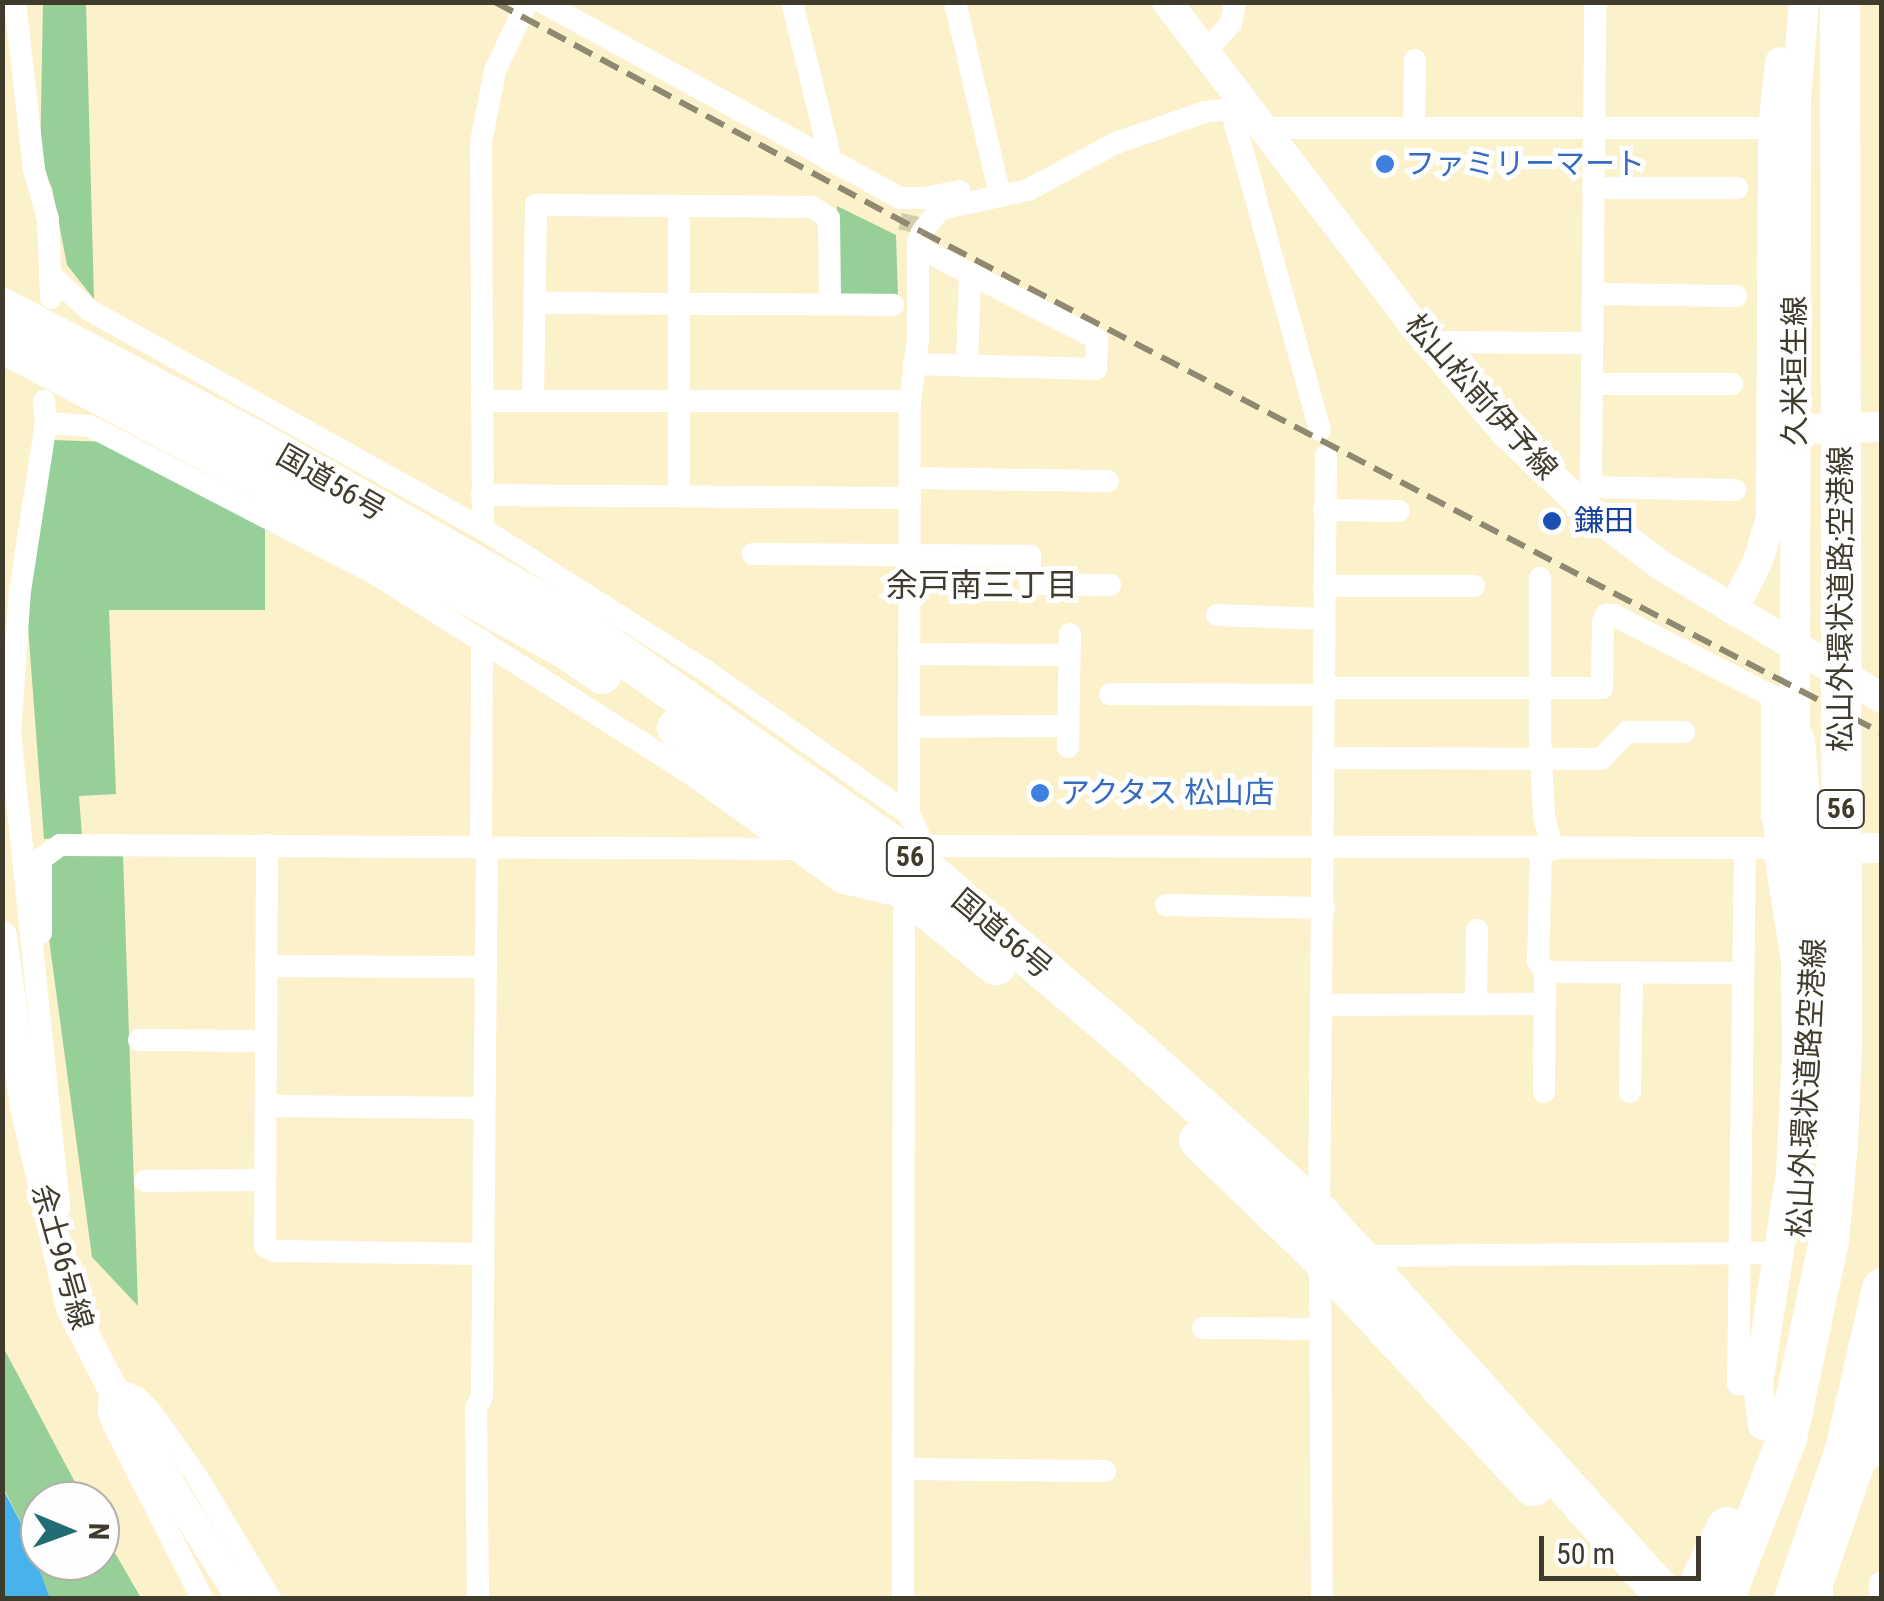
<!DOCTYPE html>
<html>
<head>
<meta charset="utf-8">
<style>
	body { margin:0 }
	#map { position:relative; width:1884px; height:1601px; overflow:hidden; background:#fbf1cb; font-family:"Roboto Condensed","Noto Sans JP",sans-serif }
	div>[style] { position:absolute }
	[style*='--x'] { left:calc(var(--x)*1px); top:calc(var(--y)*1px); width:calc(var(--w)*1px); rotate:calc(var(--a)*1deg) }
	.green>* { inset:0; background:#97cf98 }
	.water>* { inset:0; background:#48b2ed }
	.street-tunnel>* { height:22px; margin-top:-11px; transform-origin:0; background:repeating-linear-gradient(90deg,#d5cdab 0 22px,transparent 0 33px) }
	.street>* { height:22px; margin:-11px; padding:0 11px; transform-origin:11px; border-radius:11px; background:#fff }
	.secondary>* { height:30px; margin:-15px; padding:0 15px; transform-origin:15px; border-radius:15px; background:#fff }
	.highway>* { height:40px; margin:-20px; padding:0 20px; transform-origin:20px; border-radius:20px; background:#fff }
	.rail>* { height:6px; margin-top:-3px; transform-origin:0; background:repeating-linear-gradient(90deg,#908971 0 20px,transparent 0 30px) }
	.dots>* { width:28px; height:28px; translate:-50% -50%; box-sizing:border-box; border:5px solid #fefefe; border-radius:50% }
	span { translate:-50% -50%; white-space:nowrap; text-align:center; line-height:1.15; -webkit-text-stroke:10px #fefefe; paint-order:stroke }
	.shield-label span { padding:2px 8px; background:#fefefe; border:2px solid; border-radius:8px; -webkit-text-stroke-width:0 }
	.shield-label { font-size:28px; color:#3f3b2d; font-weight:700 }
	.shop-label { font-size:30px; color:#366cbe }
	.left { translate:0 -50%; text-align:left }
	.street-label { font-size:30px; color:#3f3b2d }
	.transit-label { font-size:30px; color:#164399 }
	.neighbourhood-label { font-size:32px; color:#3f3b2d }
	.frame { position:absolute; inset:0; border:5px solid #3f3b2d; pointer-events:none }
	.north { position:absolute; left:20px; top:1481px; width:100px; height:100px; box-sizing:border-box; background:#fefefe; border:2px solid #b2b0aa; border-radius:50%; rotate:91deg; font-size:28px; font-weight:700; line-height:40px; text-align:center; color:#3f3b2d }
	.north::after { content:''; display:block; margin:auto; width:35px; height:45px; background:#216d73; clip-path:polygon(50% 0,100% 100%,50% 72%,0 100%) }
	.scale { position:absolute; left:1539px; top:1536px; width:162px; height:45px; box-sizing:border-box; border:5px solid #3f3b2d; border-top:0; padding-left:12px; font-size:30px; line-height:35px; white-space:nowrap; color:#3f3b2d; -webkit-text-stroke:8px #fefefe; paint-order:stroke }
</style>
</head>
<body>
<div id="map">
	<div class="green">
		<i style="clip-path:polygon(43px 3px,86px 3px,94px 299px,67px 265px,52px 188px,40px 161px)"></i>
		<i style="clip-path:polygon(837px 206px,896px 235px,898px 297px,834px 297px)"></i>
		<i style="clip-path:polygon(53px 440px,108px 442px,265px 525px,265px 610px,109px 610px,116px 794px,79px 796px,82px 836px,44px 839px,27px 613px)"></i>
		<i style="clip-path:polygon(51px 855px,123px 855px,138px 1306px,92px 1257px,49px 939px)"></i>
		<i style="clip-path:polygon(2px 1345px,85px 1501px,40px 1501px,40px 1561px,100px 1561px,100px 1527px,141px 1598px,50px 1598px,25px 1531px,3px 1487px)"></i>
	</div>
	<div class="water">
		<i style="clip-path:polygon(2px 1487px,25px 1531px,50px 1598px,3px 1598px)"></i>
	</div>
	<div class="street-tunnel">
		<i style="--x:909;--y:232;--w:17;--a:-77"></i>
	</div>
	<div class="street">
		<i style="--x:15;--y:2;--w:169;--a:83.5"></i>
		<i style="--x:34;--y:170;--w:51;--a:74.1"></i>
		<i style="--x:48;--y:219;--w:79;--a:87.8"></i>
		<i style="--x:542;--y:2;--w:408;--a:28.7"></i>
		<i style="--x:900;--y:198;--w:26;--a:0"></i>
		<i style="--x:926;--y:198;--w:34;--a:-12"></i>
		<i style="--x:792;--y:2;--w:164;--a:76.2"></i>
		<i style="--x:955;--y:2;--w:185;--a:76.9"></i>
		<i style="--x:1207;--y:50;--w:36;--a:-48"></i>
		<i style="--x:1231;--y:23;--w:21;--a:-79"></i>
		<i style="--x:1231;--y:109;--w:333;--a:74.5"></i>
		<i style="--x:1262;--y:128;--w:511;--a:0"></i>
		<i style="--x:1414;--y:128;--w:68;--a:-89.2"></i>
		<i style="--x:1593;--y:188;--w:144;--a:0"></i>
		<i style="--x:52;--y:276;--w:50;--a:42.6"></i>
		<i style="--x:89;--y:310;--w:451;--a:29.1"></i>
		<i style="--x:483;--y:529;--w:264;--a:32.5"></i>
		<i style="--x:706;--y:671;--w:248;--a:35.2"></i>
		<i style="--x:909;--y:814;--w:35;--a:65"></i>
		<i style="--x:924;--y:846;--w:12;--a:104"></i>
		<i style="--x:1593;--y:294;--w:143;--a:0.8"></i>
		<i style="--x:535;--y:303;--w:358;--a:0.3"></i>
		<i style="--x:1429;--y:342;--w:163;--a:0.4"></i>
		<i style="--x:914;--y:364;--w:182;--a:1.6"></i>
		<i style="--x:1096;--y:369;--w:30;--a:-88"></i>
		<i style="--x:1097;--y:339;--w:188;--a:-152.8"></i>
		<i style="--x:967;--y:366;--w:93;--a:-88.2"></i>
		<i style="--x:1592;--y:384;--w:140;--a:0"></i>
		<i style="--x:44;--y:401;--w:22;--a:85"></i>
		<i style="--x:46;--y:423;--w:169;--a:98.8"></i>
		<i style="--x:20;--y:590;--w:142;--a:94"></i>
		<i style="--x:10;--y:732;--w:479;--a:84.1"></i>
		<i style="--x:482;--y:401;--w:428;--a:0"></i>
		<i style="--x:533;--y:401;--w:196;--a:-89.1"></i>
		<i style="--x:536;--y:205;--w:276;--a:0.4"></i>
		<i style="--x:812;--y:207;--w:20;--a:33"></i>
		<i style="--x:829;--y:218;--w:86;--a:89.3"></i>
		<i style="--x:46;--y:423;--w:44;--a:3.9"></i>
		<i style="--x:90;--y:426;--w:326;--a:27.4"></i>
		<i style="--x:379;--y:576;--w:366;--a:32.4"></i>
		<i style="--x:688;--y:772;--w:188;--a:35.7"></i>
		<i style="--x:841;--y:882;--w:46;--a:13.7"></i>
		<i style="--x:886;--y:893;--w:18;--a:-9"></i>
		<i style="--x:904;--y:890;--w:708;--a:90.08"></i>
		<i style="--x:910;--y:478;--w:198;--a:0.9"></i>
		<i style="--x:1591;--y:487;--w:144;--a:1.2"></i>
		<i style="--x:482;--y:495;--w:428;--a:0.4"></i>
		<i style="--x:679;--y:496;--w:289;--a:-90"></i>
		<i style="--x:1584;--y:507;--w:21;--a:-71"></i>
		<i style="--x:1591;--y:487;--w:485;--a:-89.5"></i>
		<i style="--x:1324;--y:510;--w:75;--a:0.8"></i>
		<i style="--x:483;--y:529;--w:387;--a:-90.3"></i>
		<i style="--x:481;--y:142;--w:72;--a:-78.8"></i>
		<i style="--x:495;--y:71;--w:76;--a:-65.1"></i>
		<i style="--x:753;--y:554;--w:277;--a:0.4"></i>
		<i style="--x:1030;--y:556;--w:28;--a:90"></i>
		<i style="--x:1030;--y:584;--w:80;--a:0.7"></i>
		<i style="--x:1540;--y:578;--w:158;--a:90"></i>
		<i style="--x:1540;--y:736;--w:79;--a:87.1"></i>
		<i style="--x:1544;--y:815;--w:36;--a:77"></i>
		<i style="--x:1324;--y:586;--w:150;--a:0"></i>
		<i style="--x:1217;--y:615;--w:107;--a:2.1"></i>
		<i style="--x:909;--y:654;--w:160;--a:0.4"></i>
		<i style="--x:1110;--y:694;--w:214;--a:0.3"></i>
		<i style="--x:909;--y:727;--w:159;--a:-0.4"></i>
		<i style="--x:1068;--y:747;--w:113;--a:-89"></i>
		<i style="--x:1323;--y:758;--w:278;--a:0.2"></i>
		<i style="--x:1601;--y:759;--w:37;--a:-46"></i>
		<i style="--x:1627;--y:732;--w:57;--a:0"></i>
		<i style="--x:909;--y:814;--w:413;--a:-89.9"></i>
		<i style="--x:910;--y:401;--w:62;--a:-82.5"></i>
		<i style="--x:918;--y:340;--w:98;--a:-90"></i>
		<i style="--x:918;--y:242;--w:11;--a:-68"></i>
		<i style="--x:922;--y:232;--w:29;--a:-52"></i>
		<i style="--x:940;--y:209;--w:90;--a:-12.2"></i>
		<i style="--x:1028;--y:190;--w:100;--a:-28.1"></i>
		<i style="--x:1116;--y:143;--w:94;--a:-19.2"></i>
		<i style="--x:1205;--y:112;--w:26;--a:-7"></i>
		<i style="--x:1231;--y:109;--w:14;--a:-34"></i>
		<i style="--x:267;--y:845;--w:401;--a:90.3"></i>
		<i style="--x:265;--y:1246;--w:11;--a:27"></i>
		<i style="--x:275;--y:1251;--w:208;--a:0.8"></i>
		<i style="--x:924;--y:846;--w:854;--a:0.13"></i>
		<i style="--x:1778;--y:848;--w:35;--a:-100"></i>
		<i style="--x:1772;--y:814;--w:118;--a:-90"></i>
		<i style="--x:1772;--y:696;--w:178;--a:-152.9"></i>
		<i style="--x:1614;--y:615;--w:8;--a:180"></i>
		<i style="--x:1606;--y:615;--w:8;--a:113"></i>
		<i style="--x:1603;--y:622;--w:66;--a:90.9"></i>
		<i style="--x:1602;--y:688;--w:278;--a:180"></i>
		<i style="--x:481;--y:847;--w:207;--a:-89.7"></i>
		<i style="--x:1745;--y:848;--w:536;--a:90.75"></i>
		<i style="--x:1738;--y:1384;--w:20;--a:0"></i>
		<i style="--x:1541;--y:850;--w:111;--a:91.5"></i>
		<i style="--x:1538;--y:961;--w:13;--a:58"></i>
		<i style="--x:1166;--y:905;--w:158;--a:1.1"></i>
		<i style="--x:41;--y:933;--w:74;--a:-90"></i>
		<i style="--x:41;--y:859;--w:24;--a:-36"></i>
		<i style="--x:60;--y:845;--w:732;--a:0.31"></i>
		<i style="--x:266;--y:966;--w:220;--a:0.3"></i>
		<i style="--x:1476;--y:1004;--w:74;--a:-89.2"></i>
		<i style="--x:1322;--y:1005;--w:223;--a:-0.3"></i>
		<i style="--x:139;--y:1040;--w:127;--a:0.5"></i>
		<i style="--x:1544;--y:1092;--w:120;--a:-89.5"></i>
		<i style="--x:1545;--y:972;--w:196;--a:0.3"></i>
		<i style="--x:1630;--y:1092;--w:120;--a:-89"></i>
		<i style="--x:266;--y:1106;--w:218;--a:0.5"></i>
		<i style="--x:145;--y:1181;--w:120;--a:-0.5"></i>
		<i style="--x:1319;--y:1215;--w:759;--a:-89.47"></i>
		<i style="--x:1362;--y:1256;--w:416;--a:-0.4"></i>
		<i style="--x:1320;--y:1257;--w:341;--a:89.7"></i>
		<i style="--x:1203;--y:1328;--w:118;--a:0.5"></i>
		<i style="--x:903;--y:1469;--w:202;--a:0.6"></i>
		<i style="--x:1880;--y:1583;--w:15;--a:86"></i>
		<i style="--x:202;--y:1598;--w:193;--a:-117.1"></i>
		<i style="--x:114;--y:1426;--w:14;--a:-111"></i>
		<i style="--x:109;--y:1413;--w:26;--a:-88"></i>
		<i style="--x:110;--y:1387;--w:28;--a:21"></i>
		<i style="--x:136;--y:1397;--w:21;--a:45"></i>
		<i style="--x:151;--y:1412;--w:77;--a:54.5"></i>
		<i style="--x:196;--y:1475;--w:144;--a:59"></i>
		<i style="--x:478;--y:1598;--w:190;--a:-90.6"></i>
		<i style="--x:476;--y:1408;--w:13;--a:-63"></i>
		<i style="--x:482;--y:1396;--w:548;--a:-89.48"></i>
		<i style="--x:1822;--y:1598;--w:13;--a:-90"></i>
		<i style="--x:1822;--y:1585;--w:138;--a:-70.9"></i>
	</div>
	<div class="secondary">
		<i style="--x:1167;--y:2;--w:413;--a:52.6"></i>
		<i style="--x:1418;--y:330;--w:134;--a:49.5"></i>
		<i style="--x:1505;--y:432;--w:109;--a:43.5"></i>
		<i style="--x:1584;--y:507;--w:98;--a:37.1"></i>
		<i style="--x:1662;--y:566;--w:257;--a:31"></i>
		<i style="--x:1780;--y:412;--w:29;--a:36"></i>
		<i style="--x:1803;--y:429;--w:79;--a:-1.5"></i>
		<i style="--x:1733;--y:610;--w:55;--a:-63"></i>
		<i style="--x:1758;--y:561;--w:45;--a:-73.2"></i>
		<i style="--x:1771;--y:518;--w:390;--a:-89.7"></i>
		<i style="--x:1773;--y:128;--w:66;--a:-83.9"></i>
		<i style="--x:1795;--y:741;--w:641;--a:-89.91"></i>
		<i style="--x:1796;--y:100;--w:98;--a:-85.3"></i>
		<i style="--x:2;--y:936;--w:173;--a:82.3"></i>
		<i style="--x:25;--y:1107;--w:206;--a:77.1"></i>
		<i style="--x:71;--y:1308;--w:120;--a:62.8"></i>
		<i style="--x:126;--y:1415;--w:216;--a:57.9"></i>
		<i style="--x:1763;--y:1425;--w:41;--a:-97"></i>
		<i style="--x:1758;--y:1384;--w:214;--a:-81.1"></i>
		<i style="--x:1791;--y:1173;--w:120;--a:-87.1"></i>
		<i style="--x:1797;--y:1053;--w:93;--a:-90.6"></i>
		<i style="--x:1796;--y:960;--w:113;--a:-99.1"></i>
		<i style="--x:1778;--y:848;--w:104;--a:0"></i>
		<i style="--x:1845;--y:1450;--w:23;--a:13"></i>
		<i style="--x:1867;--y:1455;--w:53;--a:-73.6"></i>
	</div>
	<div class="highway">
		<i style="--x:2;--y:308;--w:291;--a:27.6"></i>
		<i style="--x:260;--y:443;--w:356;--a:29.6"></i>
		<i style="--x:570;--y:619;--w:426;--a:35.1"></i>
		<i style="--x:919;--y:864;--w:280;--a:40.4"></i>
		<i style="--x:1132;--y:1045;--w:251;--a:41.9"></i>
		<i style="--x:1319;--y:1213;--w:519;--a:47.89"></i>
		<i style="--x:2;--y:343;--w:283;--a:27.8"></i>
		<i style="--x:252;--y:475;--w:363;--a:29"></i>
		<i style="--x:569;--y:651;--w:40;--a:34.9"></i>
		<i style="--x:677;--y:728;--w:279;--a:35.5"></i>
		<i style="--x:904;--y:890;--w:119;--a:39.2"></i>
		<i style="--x:1795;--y:741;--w:225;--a:84.6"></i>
		<i style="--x:1199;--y:1140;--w:168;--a:44"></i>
		<i style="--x:1320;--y:1257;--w:313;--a:47.1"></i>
		<i style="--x:1692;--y:1598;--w:79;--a:-63.8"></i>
		<i style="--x:1725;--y:1598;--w:172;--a:-68.8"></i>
		<i style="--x:1787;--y:1438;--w:201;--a:-78"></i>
		<i style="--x:1829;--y:1241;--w:97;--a:-84.7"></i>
		<i style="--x:1838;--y:1144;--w:101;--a:-87.7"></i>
		<i style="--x:1842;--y:1043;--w:1041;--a:-90.11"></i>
		<i style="--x:1794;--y:1598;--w:157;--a:-71"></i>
		<i style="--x:1845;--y:1450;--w:166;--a:-77.1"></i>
	</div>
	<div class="rail">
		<i style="--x:495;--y:2;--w:485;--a:28.3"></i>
		<i style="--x:922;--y:232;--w:1083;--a:27.56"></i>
	</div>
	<div class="dots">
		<i style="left:1385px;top:164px;background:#3f7fe0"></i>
		<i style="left:1552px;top:521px;background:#1a4fb4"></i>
		<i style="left:1040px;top:793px;background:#3f7fe0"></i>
	</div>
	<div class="shield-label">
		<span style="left:1841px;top:809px">56</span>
		<span style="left:910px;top:857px">56</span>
	</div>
	<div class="shop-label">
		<span class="left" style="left:1405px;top:164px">ファミリーマート</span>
		<span class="left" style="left:1060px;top:793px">アクタス 松山店</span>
	</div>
	<div class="street-label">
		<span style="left:1795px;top:371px;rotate:-90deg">久米垣生線</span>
		<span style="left:1481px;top:397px;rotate:48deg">松山松前伊予線</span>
		<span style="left:331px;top:483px;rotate:30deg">国道56号</span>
		<span style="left:1841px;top:599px;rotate:-90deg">松山外環状道路;空港線</span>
		<span style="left:1002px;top:934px;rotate:40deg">国道56号</span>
		<span style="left:1807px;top:1088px;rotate:-87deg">松山外環状道路空港線</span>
		<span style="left:62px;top:1257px;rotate:74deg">余土96号線</span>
	</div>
	<div class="transit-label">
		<span class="left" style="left:1574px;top:521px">鎌田</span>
	</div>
	<div class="neighbourhood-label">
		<span style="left:982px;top:585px">余戸南三丁目</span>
	</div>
	<div class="frame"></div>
	<div class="north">N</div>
	<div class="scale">50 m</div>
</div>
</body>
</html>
